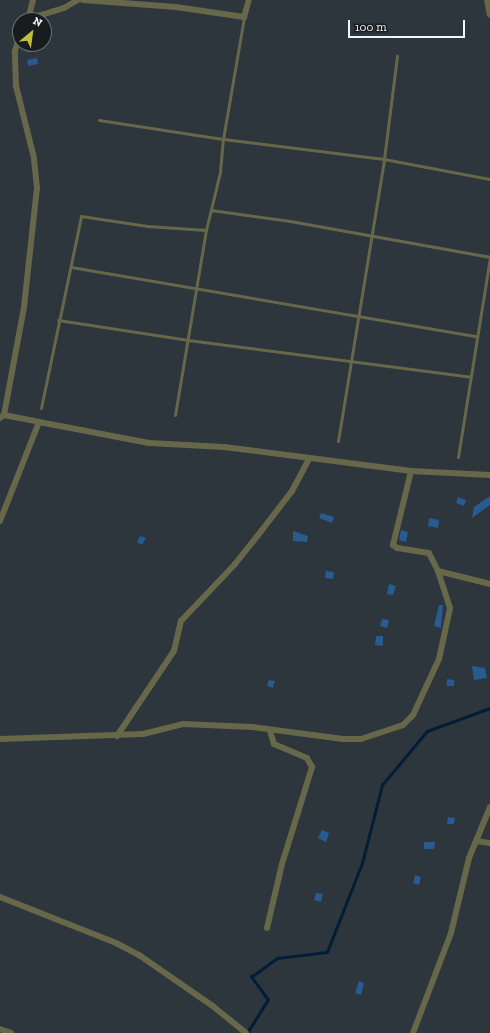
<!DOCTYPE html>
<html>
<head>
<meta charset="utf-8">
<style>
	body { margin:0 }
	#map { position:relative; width:490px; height:1033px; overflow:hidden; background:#2d353d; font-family:"Zilla Slab",serif }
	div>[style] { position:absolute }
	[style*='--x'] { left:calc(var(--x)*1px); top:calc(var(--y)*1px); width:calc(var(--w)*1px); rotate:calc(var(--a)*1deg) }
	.stream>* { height:2.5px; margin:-1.25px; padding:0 1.25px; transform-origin:1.25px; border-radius:1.25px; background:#031d37 }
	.building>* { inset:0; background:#285b8f }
	.lane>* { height:3px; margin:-1.5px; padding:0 1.5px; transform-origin:1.5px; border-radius:1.5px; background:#676749 }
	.street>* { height:6px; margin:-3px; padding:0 3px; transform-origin:3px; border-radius:3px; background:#676749 }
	span { translate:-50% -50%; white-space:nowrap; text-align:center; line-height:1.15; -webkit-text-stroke:3px #191c1f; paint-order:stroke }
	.north { position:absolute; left:12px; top:12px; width:40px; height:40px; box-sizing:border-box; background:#191c1f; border:1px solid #6f7377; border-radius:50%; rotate:29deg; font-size:11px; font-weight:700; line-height:16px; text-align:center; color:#f0f5fa }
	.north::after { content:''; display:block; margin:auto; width:14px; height:18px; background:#bfbe41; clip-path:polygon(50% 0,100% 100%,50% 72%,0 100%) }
	.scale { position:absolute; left:348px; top:20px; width:117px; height:18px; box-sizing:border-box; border:2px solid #f0f5fa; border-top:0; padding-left:5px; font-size:12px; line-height:14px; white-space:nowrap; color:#f0f5fa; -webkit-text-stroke:3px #191c1f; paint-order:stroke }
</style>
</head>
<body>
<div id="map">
	<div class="stream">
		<i style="--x:247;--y:1033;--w:39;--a:-58"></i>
		<i style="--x:268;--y:1000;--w:29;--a:-126"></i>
		<i style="--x:251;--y:977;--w:32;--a:-36"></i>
		<i style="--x:277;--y:958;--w:50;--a:-6.8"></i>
		<i style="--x:327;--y:952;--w:96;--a:-68.5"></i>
		<i style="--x:362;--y:863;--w:81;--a:-75.6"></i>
		<i style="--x:382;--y:785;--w:70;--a:-50.2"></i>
		<i style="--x:427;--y:731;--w:67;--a:-20.1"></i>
	</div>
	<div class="building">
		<i style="clip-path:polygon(37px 58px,38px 64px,28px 66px,27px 60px)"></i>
		<i style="clip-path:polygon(490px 496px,490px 505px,472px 518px,474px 507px)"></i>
		<i style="clip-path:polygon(458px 497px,466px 500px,464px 506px,456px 503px)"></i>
		<i style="clip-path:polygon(321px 513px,334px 517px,332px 523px,319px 518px)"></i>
		<i style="clip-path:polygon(429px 518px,439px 520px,438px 528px,428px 526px)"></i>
		<i style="clip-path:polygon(401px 530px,408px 532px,406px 542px,399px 540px)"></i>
		<i style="clip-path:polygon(293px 531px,308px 536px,307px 542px,293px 541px)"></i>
		<i style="clip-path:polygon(140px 536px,146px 538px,142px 545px,137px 542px)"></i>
		<i style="clip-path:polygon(326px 571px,334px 572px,333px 579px,325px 578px)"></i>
		<i style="clip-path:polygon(389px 584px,396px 586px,393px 595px,387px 594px)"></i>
		<i style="clip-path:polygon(439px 605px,443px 605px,441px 628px,434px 626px)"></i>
		<i style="clip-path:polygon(382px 619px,389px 620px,387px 628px,380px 626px)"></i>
		<i style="clip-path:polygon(376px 636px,383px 636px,383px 646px,375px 645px)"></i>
		<i style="clip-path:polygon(472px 666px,485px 668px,487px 678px,474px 680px)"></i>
		<i style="clip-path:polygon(447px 679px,454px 680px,454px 686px,447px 686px)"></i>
		<i style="clip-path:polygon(269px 680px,275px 681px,273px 688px,267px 686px)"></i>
		<i style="clip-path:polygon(448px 817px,455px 818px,454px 824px,447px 824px)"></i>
		<i style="clip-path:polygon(322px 830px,329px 833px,326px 842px,318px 838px)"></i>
		<i style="clip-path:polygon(424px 842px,435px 842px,434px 849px,424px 849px)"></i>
		<i style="clip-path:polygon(415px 875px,421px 877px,419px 885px,413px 883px)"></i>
		<i style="clip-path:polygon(316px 893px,323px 894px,321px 902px,314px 900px)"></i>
		<i style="clip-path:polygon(359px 981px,364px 983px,361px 995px,355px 993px)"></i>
	</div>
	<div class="lane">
		<i style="--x:99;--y:120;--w:125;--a:8.7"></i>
		<i style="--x:223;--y:139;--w:162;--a:7.1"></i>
		<i style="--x:384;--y:159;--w:108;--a:10.7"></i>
		<i style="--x:211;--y:210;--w:80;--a:7.9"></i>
		<i style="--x:290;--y:221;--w:203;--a:10.2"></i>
		<i style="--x:71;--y:267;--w:411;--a:9.7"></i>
		<i style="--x:58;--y:320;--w:132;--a:8.7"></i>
		<i style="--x:188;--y:340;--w:285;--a:7.4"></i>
		<i style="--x:41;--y:408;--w:196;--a:-78.2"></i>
		<i style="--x:81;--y:216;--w:67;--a:8.6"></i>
		<i style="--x:147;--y:226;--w:59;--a:3.9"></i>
		<i style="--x:175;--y:415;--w:188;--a:-80.5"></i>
		<i style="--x:206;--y:230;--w:60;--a:-76.4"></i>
		<i style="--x:220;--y:172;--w:33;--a:-85"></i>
		<i style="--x:223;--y:139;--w:124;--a:-80.2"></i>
		<i style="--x:338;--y:441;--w:286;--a:-80.7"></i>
		<i style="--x:384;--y:159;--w:104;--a:-82.8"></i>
		<i style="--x:458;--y:457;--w:202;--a:-80.9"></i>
	</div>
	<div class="street">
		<i style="--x:83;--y:0;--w:93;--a:4.3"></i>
		<i style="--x:176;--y:7;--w:69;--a:8.4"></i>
		<i style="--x:244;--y:17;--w:18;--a:-74"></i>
		<i style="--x:487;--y:0;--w:15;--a:79"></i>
		<i style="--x:28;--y:19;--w:38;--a:-17"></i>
		<i style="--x:64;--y:8;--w:16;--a:-30"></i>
		<i style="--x:28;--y:20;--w:21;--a:-76"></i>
		<i style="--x:4;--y:415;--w:110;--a:-79.5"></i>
		<i style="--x:24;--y:307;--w:120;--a:-83.8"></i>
		<i style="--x:37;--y:188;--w:30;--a:-96"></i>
		<i style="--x:34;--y:158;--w:74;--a:-104"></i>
		<i style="--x:16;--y:86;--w:35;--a:-92"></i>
		<i style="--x:15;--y:51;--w:19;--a:-74"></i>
		<i style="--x:0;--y:418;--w:5;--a:-37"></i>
		<i style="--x:4;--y:415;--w:36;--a:11"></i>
		<i style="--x:0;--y:521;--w:106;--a:-68.5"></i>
		<i style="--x:39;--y:422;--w:112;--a:10.8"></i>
		<i style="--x:149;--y:443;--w:75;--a:3.1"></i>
		<i style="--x:224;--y:447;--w:189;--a:7.3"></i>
		<i style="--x:411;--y:471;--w:79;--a:2.9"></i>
		<i style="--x:438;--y:571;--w:54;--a:14"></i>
		<i style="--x:117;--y:736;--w:102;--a:-56.2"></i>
		<i style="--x:174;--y:651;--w:31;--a:-77"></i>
		<i style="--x:181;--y:621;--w:79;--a:-46.5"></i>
		<i style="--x:235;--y:564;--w:43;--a:-51.5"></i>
		<i style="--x:262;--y:530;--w:49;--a:-52.4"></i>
		<i style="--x:292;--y:491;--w:36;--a:-62"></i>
		<i style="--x:0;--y:739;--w:143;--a:-2"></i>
		<i style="--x:143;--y:734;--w:41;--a:-14"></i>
		<i style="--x:183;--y:724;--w:69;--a:2.5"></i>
		<i style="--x:252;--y:727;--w:92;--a:7.5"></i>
		<i style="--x:343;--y:739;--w:18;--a:0"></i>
		<i style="--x:361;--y:739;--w:44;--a:-18.4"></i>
		<i style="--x:403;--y:725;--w:14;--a:-45"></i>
		<i style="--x:413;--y:715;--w:62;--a:-65.1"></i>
		<i style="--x:439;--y:659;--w:52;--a:-77.8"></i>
		<i style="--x:450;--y:608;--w:39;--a:-108"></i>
		<i style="--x:438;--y:571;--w:20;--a:-117"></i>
		<i style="--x:429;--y:553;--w:32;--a:-171"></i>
		<i style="--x:397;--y:548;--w:5;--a:-143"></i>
		<i style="--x:393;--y:545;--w:76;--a:-76.3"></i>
		<i style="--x:476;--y:841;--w:14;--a:8"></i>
		<i style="--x:0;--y:897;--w:125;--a:21.6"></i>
		<i style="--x:116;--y:943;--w:26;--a:28"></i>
		<i style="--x:139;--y:955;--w:91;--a:34.7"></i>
		<i style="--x:214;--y:1007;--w:41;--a:39.1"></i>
		<i style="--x:267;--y:928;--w:66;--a:-76.8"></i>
		<i style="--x:282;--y:864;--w:102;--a:-72.8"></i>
		<i style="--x:312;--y:767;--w:10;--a:-119"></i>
		<i style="--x:307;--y:758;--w:36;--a:-157"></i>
		<i style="--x:274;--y:744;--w:14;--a:-107"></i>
		<i style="--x:0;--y:1029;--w:12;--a:20"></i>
		<i style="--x:413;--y:1033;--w:107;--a:-69.2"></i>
		<i style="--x:451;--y:933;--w:77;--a:-76.5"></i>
		<i style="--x:469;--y:858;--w:55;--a:-67.6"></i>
	</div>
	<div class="north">N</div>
	<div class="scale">100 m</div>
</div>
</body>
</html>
